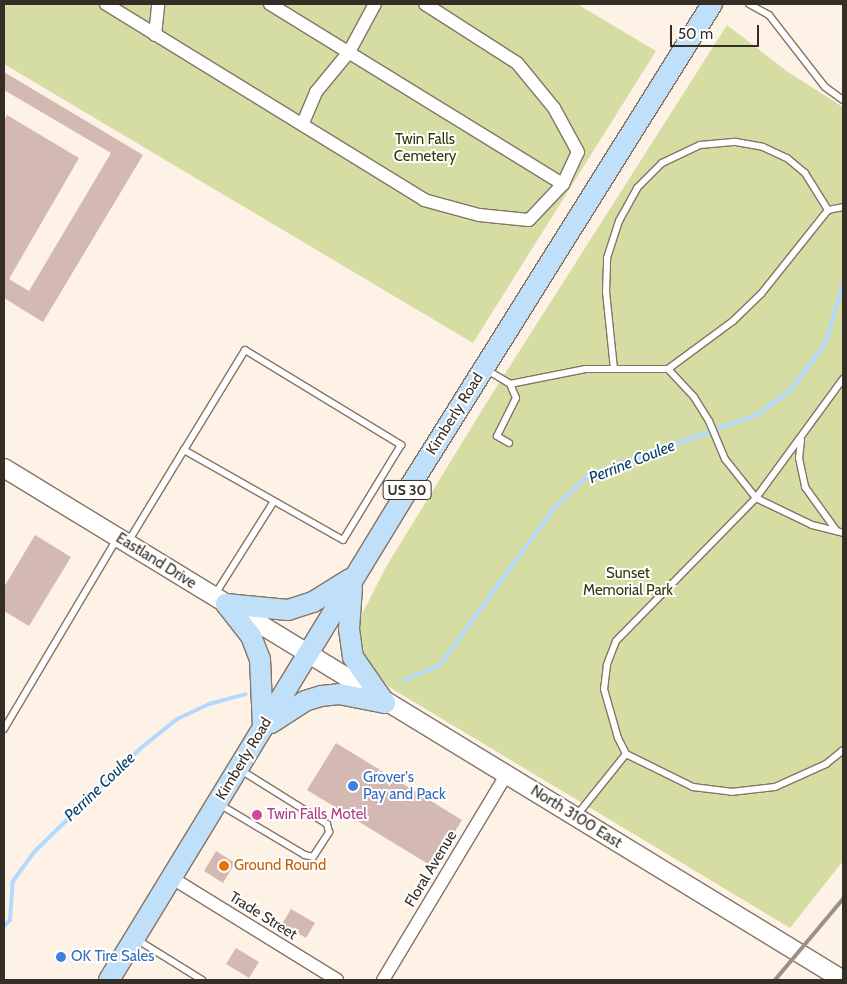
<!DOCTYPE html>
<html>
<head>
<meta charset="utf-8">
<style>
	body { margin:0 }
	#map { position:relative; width:847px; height:984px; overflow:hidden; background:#fef2e7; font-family:Cabin,sans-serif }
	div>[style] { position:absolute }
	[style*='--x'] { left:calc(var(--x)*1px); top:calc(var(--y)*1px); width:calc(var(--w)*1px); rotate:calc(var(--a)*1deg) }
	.green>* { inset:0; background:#d5dda3 }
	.stream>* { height:4px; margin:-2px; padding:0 2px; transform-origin:2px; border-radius:2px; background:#b4d9fe }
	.building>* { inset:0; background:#d3b9b1 }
	.roads { filter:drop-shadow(1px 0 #857464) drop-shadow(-1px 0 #857464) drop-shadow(0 1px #857464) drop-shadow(0 -1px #857464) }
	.service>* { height:6px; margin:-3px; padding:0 3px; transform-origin:3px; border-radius:3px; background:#fff }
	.minor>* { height:12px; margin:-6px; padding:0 6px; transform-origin:6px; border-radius:6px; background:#fff }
	.secondary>* { height:18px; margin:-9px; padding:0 9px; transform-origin:9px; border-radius:9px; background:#fff }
	.primary>* { height:20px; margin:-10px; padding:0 10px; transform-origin:10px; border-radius:10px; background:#c0dff9 }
	.rail>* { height:4px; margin:-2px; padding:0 2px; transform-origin:2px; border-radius:2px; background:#999087 }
	.dots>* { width:14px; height:14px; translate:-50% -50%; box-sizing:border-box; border:2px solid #fff; border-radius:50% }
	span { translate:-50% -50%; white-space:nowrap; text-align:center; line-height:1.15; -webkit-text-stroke:4px #fff; paint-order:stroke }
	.shield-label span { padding:1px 4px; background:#fff; border:1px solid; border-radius:4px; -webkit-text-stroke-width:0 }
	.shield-label { font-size:14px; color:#352e27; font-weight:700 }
	.park-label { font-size:15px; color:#343808 }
	.street-label { font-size:15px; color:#352e27 }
	.shop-label { font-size:15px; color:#366cbe }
	.left { translate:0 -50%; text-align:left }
	.hotel-label { font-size:15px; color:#b23c85 }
	.food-label { font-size:15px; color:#c56008 }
	.water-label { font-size:16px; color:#0b4069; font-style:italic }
	.frame { position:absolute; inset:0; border:5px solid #352e27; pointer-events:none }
	.scale { position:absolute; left:670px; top:25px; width:89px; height:22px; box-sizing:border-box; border:2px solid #352e27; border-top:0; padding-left:6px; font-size:15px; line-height:18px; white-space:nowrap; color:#352e27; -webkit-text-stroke:4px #fff; paint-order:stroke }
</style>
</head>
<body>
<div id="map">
	<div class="green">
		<i style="clip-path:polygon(4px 4px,577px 4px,656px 51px,473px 343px,4px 64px)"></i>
		<i style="clip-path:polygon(727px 25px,788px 72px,843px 107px,843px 861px,790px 928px,389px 687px,365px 658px,359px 620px,386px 567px,487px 402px)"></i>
	</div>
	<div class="stream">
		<i style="--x:404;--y:680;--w:38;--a:-22"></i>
		<i style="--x:439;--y:666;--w:197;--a:-53.9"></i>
		<i style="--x:555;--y:507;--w:47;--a:-43.3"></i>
		<i style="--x:589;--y:475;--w:180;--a:-19.8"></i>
		<i style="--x:758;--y:414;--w:39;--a:-36"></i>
		<i style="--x:790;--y:391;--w:61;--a:-53.7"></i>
		<i style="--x:826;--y:342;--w:60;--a:-73.7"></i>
		<i style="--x:4;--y:926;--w:8;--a:-45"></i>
		<i style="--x:10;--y:920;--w:39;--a:-86"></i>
		<i style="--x:13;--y:881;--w:34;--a:-54"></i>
		<i style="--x:33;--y:853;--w:151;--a:-44.2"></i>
		<i style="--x:141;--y:748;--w:46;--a:-38.9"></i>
		<i style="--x:177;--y:719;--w:35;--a:-25"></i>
		<i style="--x:209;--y:704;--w:38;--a:-15"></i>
	</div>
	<div class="building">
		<i style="clip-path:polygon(4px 72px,143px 155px,43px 322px,4px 298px,4px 121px,7px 115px,79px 158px,9px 279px,29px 291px,111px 153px,4px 90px)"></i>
		<i style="clip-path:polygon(35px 535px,71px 557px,29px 626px,4px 611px,4px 587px)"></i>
		<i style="clip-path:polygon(336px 743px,462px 820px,433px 867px,307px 790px)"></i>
		<i style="clip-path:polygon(216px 851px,235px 863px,223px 883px,204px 871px)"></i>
		<i style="clip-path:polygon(291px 909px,315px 923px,306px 938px,282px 924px)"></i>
		<i style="clip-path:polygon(236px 948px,259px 962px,249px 978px,226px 964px)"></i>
	</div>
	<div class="roads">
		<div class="service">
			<i style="--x:749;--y:4;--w:23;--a:29"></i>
			<i style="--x:769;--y:15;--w:91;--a:52.1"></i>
			<i style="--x:825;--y:87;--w:22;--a:36"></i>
			<i style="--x:614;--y:369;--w:77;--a:-95.9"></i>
			<i style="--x:606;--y:292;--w:34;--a:-88"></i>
			<i style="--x:607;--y:258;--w:39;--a:-72"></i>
			<i style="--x:619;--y:221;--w:38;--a:-61"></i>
			<i style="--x:637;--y:188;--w:35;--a:-45"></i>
			<i style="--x:662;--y:163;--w:42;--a:-25.3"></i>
			<i style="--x:700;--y:145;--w:36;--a:-5"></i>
			<i style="--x:736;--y:142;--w:27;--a:10"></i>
			<i style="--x:763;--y:147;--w:26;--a:25"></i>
			<i style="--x:787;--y:158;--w:23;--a:40"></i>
			<i style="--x:805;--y:173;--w:44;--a:58.1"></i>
			<i style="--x:828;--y:210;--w:15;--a:-11"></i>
			<i style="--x:668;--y:369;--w:38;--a:47"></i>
			<i style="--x:694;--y:397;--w:28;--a:58"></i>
			<i style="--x:709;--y:421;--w:41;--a:67.2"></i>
			<i style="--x:725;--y:459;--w:50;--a:51.5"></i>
			<i style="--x:756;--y:498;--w:200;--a:134.4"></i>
			<i style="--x:616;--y:641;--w:26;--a:111"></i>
			<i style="--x:607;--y:665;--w:24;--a:97"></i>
			<i style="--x:604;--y:689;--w:51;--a:74.1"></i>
			<i style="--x:618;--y:738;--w:18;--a:63"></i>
			<i style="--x:626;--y:754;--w:75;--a:26.2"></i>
			<i style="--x:693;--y:787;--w:38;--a:7"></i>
			<i style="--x:731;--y:792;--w:44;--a:-6.5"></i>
			<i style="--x:775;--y:787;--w:56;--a:-24.3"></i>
			<i style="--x:826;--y:764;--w:22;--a:-39"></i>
			<i style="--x:487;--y:370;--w:27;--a:31"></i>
			<i style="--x:510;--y:384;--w:77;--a:-11.2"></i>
			<i style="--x:586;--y:369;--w:82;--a:0"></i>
			<i style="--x:668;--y:369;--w:81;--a:-36.4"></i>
			<i style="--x:733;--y:321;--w:39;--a:-44"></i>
			<i style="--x:761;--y:294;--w:107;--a:-51.4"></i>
			<i style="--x:843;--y:379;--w:147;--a:126.2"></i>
			<i style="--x:756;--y:498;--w:62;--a:25.7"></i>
			<i style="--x:812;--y:525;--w:32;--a:14"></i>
			<i style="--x:801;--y:440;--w:18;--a:96"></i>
			<i style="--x:799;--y:458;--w:30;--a:78"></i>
			<i style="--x:805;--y:487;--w:53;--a:54.2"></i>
			<i style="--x:509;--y:443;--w:14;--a:-150"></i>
			<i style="--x:497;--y:436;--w:42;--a:-63.4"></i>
			<i style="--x:516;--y:398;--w:15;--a:-113"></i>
			<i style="--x:128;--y:542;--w:108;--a:-58.7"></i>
			<i style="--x:184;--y:450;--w:117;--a:-58.6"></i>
			<i style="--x:245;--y:350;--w:183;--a:31.3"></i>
			<i style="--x:401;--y:445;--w:111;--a:121.4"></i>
			<i style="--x:343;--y:540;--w:183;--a:-150.5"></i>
			<i style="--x:214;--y:596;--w:112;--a:-57.7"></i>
			<i style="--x:4;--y:729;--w:221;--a:-59.3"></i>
			<i style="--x:219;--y:804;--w:100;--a:30.7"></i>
			<i style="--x:305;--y:855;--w:8;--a:14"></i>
			<i style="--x:313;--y:857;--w:30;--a:-57"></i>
			<i style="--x:329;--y:832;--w:8;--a:-104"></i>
			<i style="--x:327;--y:824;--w:104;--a:-148"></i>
			<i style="--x:577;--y:815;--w:78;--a:-51.2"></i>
			<i style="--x:136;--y:939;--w:78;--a:31.8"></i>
		</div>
		<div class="minor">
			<i style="--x:106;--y:4;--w:374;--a:31.6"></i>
			<i style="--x:424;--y:200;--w:57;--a:15.3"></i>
			<i style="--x:479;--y:215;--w:50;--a:5.7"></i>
			<i style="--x:529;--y:220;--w:50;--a:-46.6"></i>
			<i style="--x:563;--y:184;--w:35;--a:-65"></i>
			<i style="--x:578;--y:152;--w:50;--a:-118.6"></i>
			<i style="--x:554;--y:108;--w:58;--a:-129.4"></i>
			<i style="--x:517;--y:63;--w:109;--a:-147.3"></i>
			<i style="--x:270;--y:4;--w:344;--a:31.6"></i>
			<i style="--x:155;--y:35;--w:31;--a:-84"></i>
			<i style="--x:303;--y:123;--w:34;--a:-67"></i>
			<i style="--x:316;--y:92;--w:52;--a:-50.5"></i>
			<i style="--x:349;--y:52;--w:55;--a:-61.6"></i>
			<i style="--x:172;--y:878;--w:194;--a:31.7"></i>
			<i style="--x:383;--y:980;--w:240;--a:-59"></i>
		</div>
		<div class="secondary">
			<i style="--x:4;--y:468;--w:983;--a:31.39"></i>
		</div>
		<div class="primary">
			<i style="--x:352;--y:588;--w:41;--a:94.2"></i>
			<i style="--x:349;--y:629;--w:28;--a:82"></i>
			<i style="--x:353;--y:657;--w:56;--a:55.2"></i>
			<i style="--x:226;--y:604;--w:62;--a:5.5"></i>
			<i style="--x:288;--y:610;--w:26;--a:-18"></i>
			<i style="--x:313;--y:602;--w:44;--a:-31.9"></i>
			<i style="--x:226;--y:604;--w:41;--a:52"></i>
			<i style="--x:251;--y:636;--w:25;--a:69"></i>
			<i style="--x:260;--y:659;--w:69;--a:87.5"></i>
			<i style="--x:271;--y:723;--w:40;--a:-32.9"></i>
			<i style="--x:305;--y:701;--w:17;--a:-17"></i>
			<i style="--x:321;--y:696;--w:18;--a:-6"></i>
			<i style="--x:339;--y:694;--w:47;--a:11.1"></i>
			<i style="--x:109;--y:980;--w:576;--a:-58.63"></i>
			<i style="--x:409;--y:488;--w:571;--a:-57.95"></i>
		</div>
	</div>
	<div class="rail">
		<i style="--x:775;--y:980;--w:106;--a:-50"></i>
	</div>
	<div class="dots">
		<i style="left:353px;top:786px;background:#3f7fe0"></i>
		<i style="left:257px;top:815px;background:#d1479c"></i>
		<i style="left:224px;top:866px;background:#e8710a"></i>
		<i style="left:61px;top:957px;background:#3f7fe0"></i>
	</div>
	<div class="shield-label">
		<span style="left:407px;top:490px">US 30</span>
	</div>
	<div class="park-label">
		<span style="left:425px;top:148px">Twin Falls<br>Cemetery</span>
		<span style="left:628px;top:582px">Sunset<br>Memorial Park</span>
	</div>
	<div class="street-label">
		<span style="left:455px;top:414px;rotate:-58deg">Kimberly Road</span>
		<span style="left:156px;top:561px;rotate:32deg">Eastland Drive</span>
		<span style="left:244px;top:759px;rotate:-59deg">Kimberly Road</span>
		<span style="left:576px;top:817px;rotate:32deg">North 3100 East</span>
		<span style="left:431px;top:869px;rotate:-59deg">Floral Avenue</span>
		<span style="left:263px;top:916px;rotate:32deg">Trade Street</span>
	</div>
	<div class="shop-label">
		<span class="left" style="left:363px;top:786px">Grover's<br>Pay and Pack</span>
		<span class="left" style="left:71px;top:957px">OK Tire Sales</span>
	</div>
	<div class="hotel-label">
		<span class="left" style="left:267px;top:815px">Twin Falls Motel</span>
	</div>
	<div class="food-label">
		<span class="left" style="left:234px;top:866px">Ground Round</span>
	</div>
	<div class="water-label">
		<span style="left:632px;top:462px;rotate:-22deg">Perrine Coulee</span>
		<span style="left:100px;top:787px;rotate:-44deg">Perrine Coulee</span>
	</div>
	<div class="frame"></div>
	<div class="scale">50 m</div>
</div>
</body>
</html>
